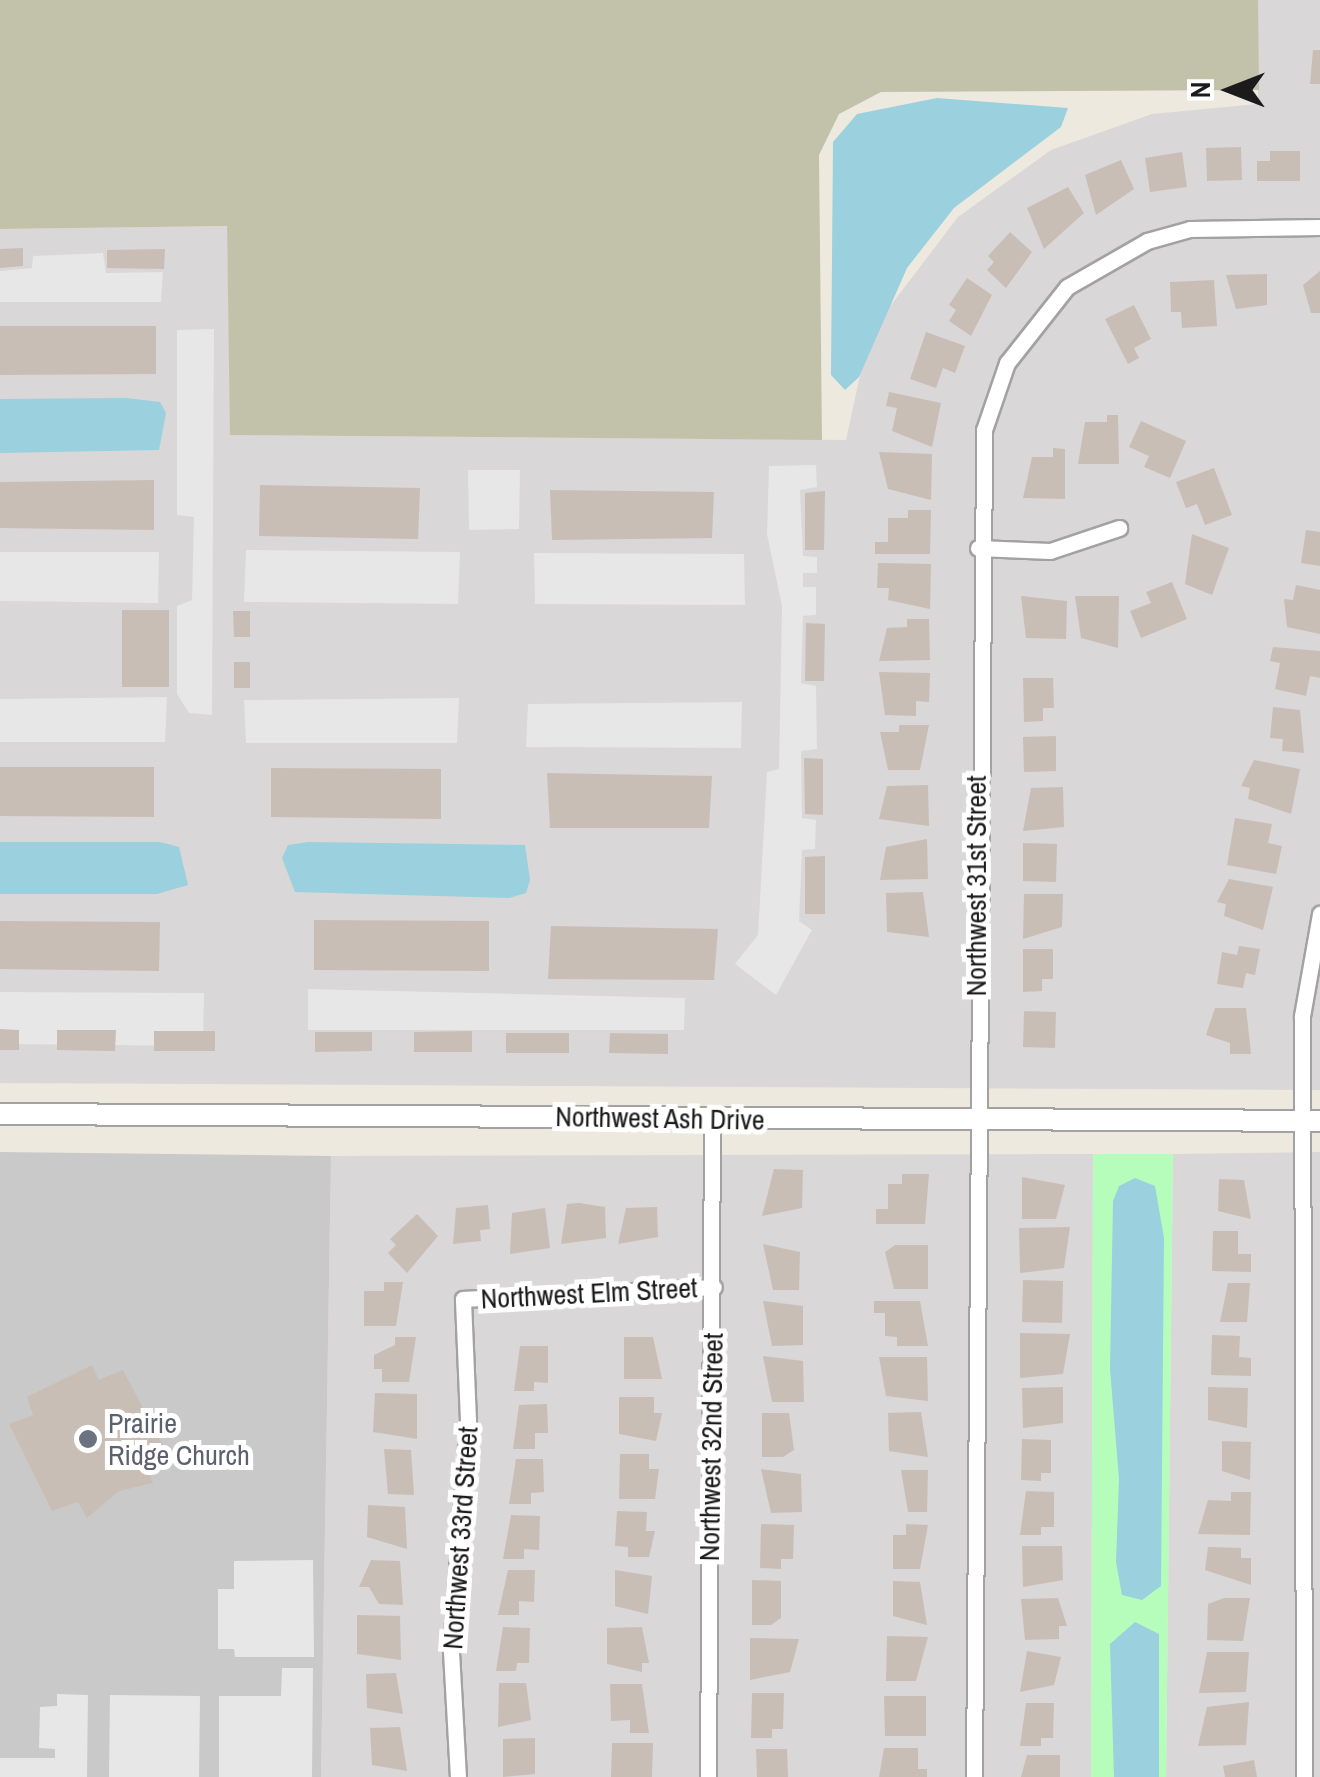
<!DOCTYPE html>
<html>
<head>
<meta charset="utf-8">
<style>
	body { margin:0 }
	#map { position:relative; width:1320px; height:1777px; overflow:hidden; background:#ede9df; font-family:"Archivo Narrow",sans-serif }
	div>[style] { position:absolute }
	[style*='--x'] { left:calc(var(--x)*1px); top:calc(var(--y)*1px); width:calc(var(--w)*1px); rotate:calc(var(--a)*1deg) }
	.residential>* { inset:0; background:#d9d7d7 }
	.religious>* { inset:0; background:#c9c9c9 }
	.construction>* { inset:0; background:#c2c2aa }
	.park>* { inset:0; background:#b6fdbc }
	.parking>* { inset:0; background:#e7e7e7 }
	.water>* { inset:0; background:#9bd0df }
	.building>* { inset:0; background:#c9beb5 }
	.roads { filter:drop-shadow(2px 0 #a2a2a2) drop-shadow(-2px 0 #a2a2a2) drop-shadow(0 2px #a2a2a2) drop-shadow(0 -2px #a2a2a2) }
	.minor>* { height:15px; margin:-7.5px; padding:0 7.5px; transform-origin:7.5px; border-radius:7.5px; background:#fff }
	.tertiary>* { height:20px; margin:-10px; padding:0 10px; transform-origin:10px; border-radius:10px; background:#fff }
	.dots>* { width:28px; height:28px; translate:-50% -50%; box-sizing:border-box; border:5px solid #fff; border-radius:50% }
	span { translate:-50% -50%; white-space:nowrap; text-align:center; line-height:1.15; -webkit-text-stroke:10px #fff; paint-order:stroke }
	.street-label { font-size:28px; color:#1b1b1b }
	.worship-label { font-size:28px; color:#5b616d }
	.left { translate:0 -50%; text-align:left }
	.north { position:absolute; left:1180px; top:40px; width:100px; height:100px; -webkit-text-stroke:8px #fff; paint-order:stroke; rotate:270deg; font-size:28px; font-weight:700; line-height:40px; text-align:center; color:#1b1b1b }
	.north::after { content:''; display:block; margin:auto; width:35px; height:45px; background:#1b1b1b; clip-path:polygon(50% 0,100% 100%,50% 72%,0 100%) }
</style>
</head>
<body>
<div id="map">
	<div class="residential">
		<i style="clip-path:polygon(1258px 0,1320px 0,1320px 1090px,0 1083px,0 229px,227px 226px,231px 435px,846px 440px,869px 334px,958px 217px,1051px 150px,1152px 114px,1258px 104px)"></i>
		<i style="clip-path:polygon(1320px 1152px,1320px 1777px,1166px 1777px,1173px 1154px)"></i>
		<i style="clip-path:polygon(1093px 1154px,1091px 1777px,321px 1777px,331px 1156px)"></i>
	</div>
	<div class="religious">
		<i style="clip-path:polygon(0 1152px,331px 1156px,321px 1777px,0 1777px)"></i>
	</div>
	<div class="construction">
		<i style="clip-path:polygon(0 0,1258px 0,1259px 90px,881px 92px,839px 114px,819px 155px,822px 440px,230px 435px,227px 226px,0 229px)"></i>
	</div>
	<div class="park">
		<i style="clip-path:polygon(1093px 1154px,1173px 1154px,1166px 1777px,1091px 1777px)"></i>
	</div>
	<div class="parking">
		<i style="clip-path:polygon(103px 253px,106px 273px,163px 272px,161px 302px,0 302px,0 271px,32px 268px,33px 256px)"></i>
		<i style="clip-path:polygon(214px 329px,212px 715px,189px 713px,177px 694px,177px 606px,192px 600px,194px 517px,177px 515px,177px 330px)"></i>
		<i style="clip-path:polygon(816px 465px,817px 487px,800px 490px,803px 556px,817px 557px,817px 573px,803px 573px,803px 587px,816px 587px,816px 615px,803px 616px,801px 683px,816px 686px,817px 749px,801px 751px,802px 818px,816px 820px,815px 849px,802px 850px,799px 921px,812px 930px,776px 995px,735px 964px,758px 935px,767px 772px,779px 769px,782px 606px,767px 534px,769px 466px)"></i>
		<i style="clip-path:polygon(468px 470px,520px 470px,519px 529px,469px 530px)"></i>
		<i style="clip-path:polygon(246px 550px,460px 552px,458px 604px,244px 602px)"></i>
		<i style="clip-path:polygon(0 552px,159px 552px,158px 603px,0 601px)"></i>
		<i style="clip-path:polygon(534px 553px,744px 554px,745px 605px,535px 604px)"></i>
		<i style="clip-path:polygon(167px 697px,165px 742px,0 742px,0 699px)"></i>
		<i style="clip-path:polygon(459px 698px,457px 743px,246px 743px,244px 700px)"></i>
		<i style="clip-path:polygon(742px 702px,741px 748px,526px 747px,528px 704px)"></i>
		<i style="clip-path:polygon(308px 989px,685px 998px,684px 1030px,308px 1030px)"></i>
		<i style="clip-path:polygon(0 992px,204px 993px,203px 1046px,0 1044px)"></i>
		<i style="clip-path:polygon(313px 1560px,314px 1657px,235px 1657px,234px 1649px,218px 1649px,218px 1589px,234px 1589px,234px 1561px)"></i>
		<i style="clip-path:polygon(282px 1668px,313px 1668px,312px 1777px,219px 1777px,219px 1696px,281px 1696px)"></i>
		<i style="clip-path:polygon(57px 1694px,88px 1695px,87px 1777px,0 1777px,0 1758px,55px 1758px,55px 1749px,39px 1748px,40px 1707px,57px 1706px)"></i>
		<i style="clip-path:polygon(110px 1695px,200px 1696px,199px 1777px,109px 1777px)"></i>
	</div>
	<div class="water">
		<i style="clip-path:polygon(937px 98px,1068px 108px,1061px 127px,954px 208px,907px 268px,859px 377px,845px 390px,831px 375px,833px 142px,857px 114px)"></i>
		<i style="clip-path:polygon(126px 398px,160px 402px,166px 413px,159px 450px,0 453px,0 399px)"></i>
		<i style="clip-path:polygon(0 842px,160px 842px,179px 847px,188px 885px,157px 894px,0 894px)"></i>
		<i style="clip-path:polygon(308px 842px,525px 845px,530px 880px,526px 893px,509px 898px,295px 892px,282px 858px,288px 845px)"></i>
		<i style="clip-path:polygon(1135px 1178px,1155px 1186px,1164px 1238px,1161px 1586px,1142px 1600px,1122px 1595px,1116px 1562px,1119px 1479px,1110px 1369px,1113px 1201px,1119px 1186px)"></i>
		<i style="clip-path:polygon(1135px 1622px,1159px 1634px,1159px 1777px,1114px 1777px,1110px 1644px)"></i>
	</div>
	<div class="building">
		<i style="clip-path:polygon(1313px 50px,1320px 50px,1320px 84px,1310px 84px)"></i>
		<i style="clip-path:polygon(1241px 147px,1242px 180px,1207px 181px,1206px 148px)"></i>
		<i style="clip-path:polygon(1270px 151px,1300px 151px,1300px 181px,1257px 181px,1257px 161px,1270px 161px)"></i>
		<i style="clip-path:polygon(1182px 152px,1187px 187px,1150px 192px,1145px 158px)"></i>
		<i style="clip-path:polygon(1121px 160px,1134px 189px,1096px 215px,1085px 175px)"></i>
		<i style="clip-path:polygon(1068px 187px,1084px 213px,1044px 249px,1027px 208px)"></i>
		<i style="clip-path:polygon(1010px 232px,1032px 252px,1006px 288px,987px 270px,994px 262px,988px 256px)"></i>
		<i style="clip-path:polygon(23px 248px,23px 266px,0 268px,0 249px)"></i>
		<i style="clip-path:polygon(165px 249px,164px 269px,107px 268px,107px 250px)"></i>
		<i style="clip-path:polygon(1320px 271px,1320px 313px,1311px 313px,1303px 285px)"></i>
		<i style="clip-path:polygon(1267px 274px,1267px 305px,1236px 309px,1226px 275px)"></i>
		<i style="clip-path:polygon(967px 278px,992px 295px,971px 336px,949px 321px,956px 310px,949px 305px)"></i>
		<i style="clip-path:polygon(1214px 280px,1217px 326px,1182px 328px,1181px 312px,1171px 312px,1170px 282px)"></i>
		<i style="clip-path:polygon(1134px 305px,1151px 339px,1134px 348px,1139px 358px,1128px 364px,1105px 319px)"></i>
		<i style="clip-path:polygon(0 326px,156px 326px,156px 374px,0 375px)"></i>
		<i style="clip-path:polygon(926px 332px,965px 346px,955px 373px,943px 368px,936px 388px,910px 379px)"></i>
		<i style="clip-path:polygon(889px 392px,941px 403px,932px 447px,892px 431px,897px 408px,886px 406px)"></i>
		<i style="clip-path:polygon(1107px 415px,1118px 415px,1119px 464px,1078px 464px,1085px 422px,1107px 422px)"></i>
		<i style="clip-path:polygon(1141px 421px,1186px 441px,1170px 478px,1144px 467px,1149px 456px,1129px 447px)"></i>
		<i style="clip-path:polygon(1053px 448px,1065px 449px,1065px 499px,1023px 498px,1032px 457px,1053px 457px)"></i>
		<i style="clip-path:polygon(879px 452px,932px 454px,931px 500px,888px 489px)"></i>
		<i style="clip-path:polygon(1214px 468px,1232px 515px,1205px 525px,1197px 504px,1186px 508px,1176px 482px)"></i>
		<i style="clip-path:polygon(154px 480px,154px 530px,0 528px,0 482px)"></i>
		<i style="clip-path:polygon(260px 485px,420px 488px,418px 539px,259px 536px)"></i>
		<i style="clip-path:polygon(550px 490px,714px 492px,712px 538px,552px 540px)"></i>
		<i style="clip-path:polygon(825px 491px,824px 550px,805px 550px,805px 493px)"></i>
		<i style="clip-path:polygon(908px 510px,931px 510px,930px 554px,875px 554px,875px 542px,888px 542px,888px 518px,908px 518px)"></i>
		<i style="clip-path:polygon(1306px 530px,1320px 532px,1320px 566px,1301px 563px)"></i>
		<i style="clip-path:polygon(1192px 534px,1229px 548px,1212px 595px,1185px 584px)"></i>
		<i style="clip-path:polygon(878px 563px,931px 564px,930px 609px,888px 600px,889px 588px,877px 588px)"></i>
		<i style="clip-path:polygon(1172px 582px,1187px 619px,1141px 638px,1130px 611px,1151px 603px,1146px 592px)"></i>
		<i style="clip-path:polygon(1296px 585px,1320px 590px,1320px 634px,1287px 627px,1284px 599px,1293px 600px)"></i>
		<i style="clip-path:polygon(1021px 596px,1067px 601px,1066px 639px,1026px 638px)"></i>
		<i style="clip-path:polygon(1075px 596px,1119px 596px,1118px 648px,1081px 638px)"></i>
		<i style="clip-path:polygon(122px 610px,169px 610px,169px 687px,122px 687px)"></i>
		<i style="clip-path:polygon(233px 611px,250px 611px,250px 637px,234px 637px)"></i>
		<i style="clip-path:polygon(907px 619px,929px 619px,930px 660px,879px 661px,887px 628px,907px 627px)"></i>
		<i style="clip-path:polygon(806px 623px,825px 624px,824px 681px,805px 681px)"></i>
		<i style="clip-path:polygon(1273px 647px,1320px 651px,1320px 678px,1310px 676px,1306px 696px,1275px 689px,1280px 663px,1270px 661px)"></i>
		<i style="clip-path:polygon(234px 662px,250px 662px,250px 688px,234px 688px)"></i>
		<i style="clip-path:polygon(879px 672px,930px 673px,929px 702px,916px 701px,916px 716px,885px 715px)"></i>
		<i style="clip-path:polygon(1023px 678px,1053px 678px,1054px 708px,1043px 708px,1043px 721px,1024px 722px)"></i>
		<i style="clip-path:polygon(1273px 707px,1300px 710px,1304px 753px,1282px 751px,1283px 739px,1270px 738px)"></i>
		<i style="clip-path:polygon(899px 725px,929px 725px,920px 770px,888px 770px,880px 732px,899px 732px)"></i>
		<i style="clip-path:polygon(1056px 736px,1056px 771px,1024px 772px,1023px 737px)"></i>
		<i style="clip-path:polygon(804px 758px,823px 759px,823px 815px,805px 814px)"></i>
		<i style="clip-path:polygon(1254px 760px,1300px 769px,1291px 814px,1248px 799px,1250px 788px,1241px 786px)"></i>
		<i style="clip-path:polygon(0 767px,154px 767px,154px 817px,0 816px)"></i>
		<i style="clip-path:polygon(271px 768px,441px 769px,441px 819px,271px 817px)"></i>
		<i style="clip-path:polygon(547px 773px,712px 776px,709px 828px,550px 828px)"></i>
		<i style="clip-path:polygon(928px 785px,929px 826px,879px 819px,887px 786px)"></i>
		<i style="clip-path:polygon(1063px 787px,1064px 827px,1023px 831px,1031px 788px)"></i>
		<i style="clip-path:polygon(1235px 818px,1272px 824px,1268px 843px,1282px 846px,1276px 874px,1227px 865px)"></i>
		<i style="clip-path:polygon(927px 839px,928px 879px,880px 880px,886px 847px)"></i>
		<i style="clip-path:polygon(1023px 843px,1057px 844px,1056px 882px,1023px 881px)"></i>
		<i style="clip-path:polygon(825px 856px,825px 914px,805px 914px,805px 857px)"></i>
		<i style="clip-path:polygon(1229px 879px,1273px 887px,1263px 930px,1224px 916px,1226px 904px,1217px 902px)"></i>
		<i style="clip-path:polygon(923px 892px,929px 937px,887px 932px,886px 893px)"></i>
		<i style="clip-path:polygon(1024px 894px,1063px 894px,1062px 927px,1023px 939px)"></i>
		<i style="clip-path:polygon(314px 920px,489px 921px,489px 971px,314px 970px)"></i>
		<i style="clip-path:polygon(0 921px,160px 922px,159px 971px,0 969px)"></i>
		<i style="clip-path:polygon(551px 926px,718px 929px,714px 980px,548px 979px)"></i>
		<i style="clip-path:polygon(1239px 946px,1260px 949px,1255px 975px,1246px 973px,1243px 988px,1217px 984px,1222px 952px,1237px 955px)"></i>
		<i style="clip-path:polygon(1023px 949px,1053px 949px,1053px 979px,1042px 979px,1042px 991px,1023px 992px)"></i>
		<i style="clip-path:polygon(1215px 1008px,1246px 1008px,1251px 1054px,1230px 1054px,1230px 1043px,1206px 1035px)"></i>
		<i style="clip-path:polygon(1024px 1011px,1056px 1012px,1055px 1048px,1023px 1047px)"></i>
		<i style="clip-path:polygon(0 1029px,19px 1030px,19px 1050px,0 1050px)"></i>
		<i style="clip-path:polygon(57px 1030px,116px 1030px,115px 1051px,57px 1050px)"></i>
		<i style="clip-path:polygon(154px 1031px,215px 1031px,215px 1051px,154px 1051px)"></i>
		<i style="clip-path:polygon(472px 1031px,472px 1052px,414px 1052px,414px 1032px)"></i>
		<i style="clip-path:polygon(315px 1032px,372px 1032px,372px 1051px,315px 1052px)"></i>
		<i style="clip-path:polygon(506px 1033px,569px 1033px,569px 1053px,506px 1053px)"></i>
		<i style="clip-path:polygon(610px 1033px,668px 1034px,668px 1054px,609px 1053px)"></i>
		<i style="clip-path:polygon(774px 1169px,803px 1170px,802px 1208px,762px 1216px)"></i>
		<i style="clip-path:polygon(902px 1174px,929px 1174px,925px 1224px,876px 1224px,876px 1209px,888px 1209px,888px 1184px,902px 1184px)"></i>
		<i style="clip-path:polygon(1022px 1177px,1065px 1185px,1056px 1219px,1022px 1219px)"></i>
		<i style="clip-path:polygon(1219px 1179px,1244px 1180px,1251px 1219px,1218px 1211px)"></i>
		<i style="clip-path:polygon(579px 1203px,605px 1207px,606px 1238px,561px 1244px,567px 1204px)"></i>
		<i style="clip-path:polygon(488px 1205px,490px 1229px,480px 1230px,481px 1241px,453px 1244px,456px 1208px)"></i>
		<i style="clip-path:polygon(657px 1207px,658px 1237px,618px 1244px,626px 1208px)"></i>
		<i style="clip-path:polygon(545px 1208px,550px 1248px,510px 1254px,512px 1213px)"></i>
		<i style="clip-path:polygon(417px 1214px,438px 1236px,407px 1273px,388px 1253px,396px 1245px,390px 1239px)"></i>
		<i style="clip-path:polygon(1070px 1227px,1064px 1268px,1020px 1273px,1019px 1228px)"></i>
		<i style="clip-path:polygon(1213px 1231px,1238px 1231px,1238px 1254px,1251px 1254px,1251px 1272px,1212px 1271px)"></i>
		<i style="clip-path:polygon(763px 1244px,800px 1252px,799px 1290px,773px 1290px)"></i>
		<i style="clip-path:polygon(895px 1245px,928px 1245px,928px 1289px,894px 1289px,885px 1252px)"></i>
		<i style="clip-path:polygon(1023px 1280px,1063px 1281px,1062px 1323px,1022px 1322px)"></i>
		<i style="clip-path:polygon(384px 1282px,403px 1282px,396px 1326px,364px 1326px,364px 1291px,384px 1291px)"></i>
		<i style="clip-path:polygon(1228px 1283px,1250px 1283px,1247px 1322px,1220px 1322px)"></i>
		<i style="clip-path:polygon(763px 1301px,803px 1306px,803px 1345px,772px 1346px)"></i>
		<i style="clip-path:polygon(874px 1301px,920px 1301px,928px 1346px,897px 1346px,897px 1337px,885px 1336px,885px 1313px,874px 1313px)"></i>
		<i style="clip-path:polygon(1020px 1333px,1070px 1334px,1063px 1374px,1020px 1378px)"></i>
		<i style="clip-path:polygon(1212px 1335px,1240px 1336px,1239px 1357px,1251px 1358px,1251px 1376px,1211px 1375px)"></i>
		<i style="clip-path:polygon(395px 1337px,416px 1337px,409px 1382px,382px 1382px,382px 1369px,374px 1369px,374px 1355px,395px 1345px)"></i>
		<i style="clip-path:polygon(624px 1337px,653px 1337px,662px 1379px,624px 1379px)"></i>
		<i style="clip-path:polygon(520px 1346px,548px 1346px,548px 1383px,534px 1382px,534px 1391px,514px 1391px)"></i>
		<i style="clip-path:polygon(763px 1356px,803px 1361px,804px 1402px,772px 1402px)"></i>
		<i style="clip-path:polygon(879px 1357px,927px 1357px,928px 1401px,886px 1396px)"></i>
		<i style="clip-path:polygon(92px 1365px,99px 1380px,123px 1370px,168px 1455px,146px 1464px,153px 1483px,119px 1491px,87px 1518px,78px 1502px,52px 1511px,9px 1424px,33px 1415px,27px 1397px)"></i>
		<i style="clip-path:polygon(1063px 1387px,1063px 1423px,1023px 1428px,1022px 1388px)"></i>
		<i style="clip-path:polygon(1208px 1387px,1248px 1388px,1247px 1428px,1208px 1420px)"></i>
		<i style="clip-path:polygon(375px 1393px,417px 1394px,417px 1439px,373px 1432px)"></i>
		<i style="clip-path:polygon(619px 1397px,654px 1397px,654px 1413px,662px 1413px,656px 1441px,619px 1434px)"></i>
		<i style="clip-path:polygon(547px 1404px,548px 1433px,535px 1433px,535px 1449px,513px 1449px,519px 1405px)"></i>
		<i style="clip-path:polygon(921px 1412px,928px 1457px,889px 1451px,888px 1413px)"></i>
		<i style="clip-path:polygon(762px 1413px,789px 1413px,794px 1450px,783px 1457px,762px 1457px)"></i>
		<i style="clip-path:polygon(1022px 1439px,1051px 1440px,1051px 1473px,1041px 1473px,1041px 1481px,1021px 1480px)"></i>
		<i style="clip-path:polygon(1222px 1441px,1251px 1442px,1250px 1480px,1222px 1471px)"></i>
		<i style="clip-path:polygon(384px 1449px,411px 1450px,414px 1495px,388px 1494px)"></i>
		<i style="clip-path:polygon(620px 1454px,649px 1454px,649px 1469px,659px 1469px,655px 1499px,619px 1499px)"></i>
		<i style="clip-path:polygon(516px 1459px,543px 1459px,544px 1492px,531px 1493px,531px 1504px,509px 1504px)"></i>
		<i style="clip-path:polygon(761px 1469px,801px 1474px,802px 1512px,771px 1513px)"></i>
		<i style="clip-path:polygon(901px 1470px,928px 1470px,927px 1512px,908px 1512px)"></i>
		<i style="clip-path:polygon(1026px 1491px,1054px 1492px,1054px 1527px,1041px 1527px,1041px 1535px,1020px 1535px)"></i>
		<i style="clip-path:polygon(1231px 1492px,1251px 1492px,1250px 1535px,1198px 1534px,1208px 1500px,1231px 1501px)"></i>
		<i style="clip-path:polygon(368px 1505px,405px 1507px,407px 1549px,367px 1537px)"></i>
		<i style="clip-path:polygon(617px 1511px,647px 1512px,646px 1531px,655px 1531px,649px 1557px,628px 1557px,628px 1547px,615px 1546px)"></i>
		<i style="clip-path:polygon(511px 1515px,540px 1516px,539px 1550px,524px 1549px,524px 1559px,503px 1559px)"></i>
		<i style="clip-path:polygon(761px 1524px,794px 1525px,793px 1559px,781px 1559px,781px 1569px,760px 1568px)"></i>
		<i style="clip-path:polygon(906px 1524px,928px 1525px,920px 1569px,893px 1569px,893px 1535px,906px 1535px)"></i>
		<i style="clip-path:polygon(1022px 1546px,1062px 1546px,1063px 1580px,1023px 1587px)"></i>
		<i style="clip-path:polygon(1208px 1547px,1241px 1548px,1241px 1558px,1251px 1558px,1251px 1585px,1205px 1570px)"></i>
		<i style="clip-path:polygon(371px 1560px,400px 1561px,403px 1605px,379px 1604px,369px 1587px,359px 1587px)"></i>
		<i style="clip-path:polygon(508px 1570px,535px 1570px,534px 1602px,519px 1601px,519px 1615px,498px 1615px)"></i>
		<i style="clip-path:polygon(615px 1570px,652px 1576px,648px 1614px,615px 1606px)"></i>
		<i style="clip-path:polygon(752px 1580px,781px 1581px,781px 1618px,771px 1625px,752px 1625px)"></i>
		<i style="clip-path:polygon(893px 1581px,920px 1582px,927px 1625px,893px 1616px)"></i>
		<i style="clip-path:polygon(1058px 1598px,1067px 1626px,1059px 1626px,1059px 1639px,1025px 1640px,1021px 1599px)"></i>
		<i style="clip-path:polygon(1224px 1598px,1250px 1598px,1243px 1641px,1207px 1640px,1208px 1604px)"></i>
		<i style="clip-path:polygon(357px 1615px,400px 1616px,401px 1660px,357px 1654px)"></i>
		<i style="clip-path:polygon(503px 1627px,530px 1628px,529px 1663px,517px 1663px,516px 1671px,496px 1671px)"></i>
		<i style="clip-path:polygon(642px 1627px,649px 1663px,642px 1663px,642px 1672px,607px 1664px,607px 1628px)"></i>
		<i style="clip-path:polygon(887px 1636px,928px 1637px,916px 1681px,886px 1681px)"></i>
		<i style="clip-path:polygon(750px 1638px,799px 1639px,790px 1672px,750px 1680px)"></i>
		<i style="clip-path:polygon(1027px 1651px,1061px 1657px,1054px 1685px,1020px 1692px)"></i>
		<i style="clip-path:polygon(1207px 1652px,1249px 1652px,1246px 1692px,1199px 1693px)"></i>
		<i style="clip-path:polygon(396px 1673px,403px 1714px,367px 1708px,366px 1674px)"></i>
		<i style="clip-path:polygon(499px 1683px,526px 1683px,531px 1720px,498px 1727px)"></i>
		<i style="clip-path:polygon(610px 1684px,642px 1684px,649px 1733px,630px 1733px,630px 1720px,611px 1721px)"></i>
		<i style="clip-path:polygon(752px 1693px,784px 1693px,783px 1729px,772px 1729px,772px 1738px,751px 1738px)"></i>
		<i style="clip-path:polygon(884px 1696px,926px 1696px,926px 1736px,885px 1736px)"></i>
		<i style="clip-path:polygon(1249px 1702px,1246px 1745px,1198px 1746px,1207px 1707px)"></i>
		<i style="clip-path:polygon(1026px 1703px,1054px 1703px,1053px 1738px,1041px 1738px,1041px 1746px,1020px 1746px)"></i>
		<i style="clip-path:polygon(400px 1727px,407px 1771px,372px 1765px,370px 1728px)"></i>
		<i style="clip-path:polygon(535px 1738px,535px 1774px,503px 1777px,503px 1739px)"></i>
		<i style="clip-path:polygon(612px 1743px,653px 1743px,652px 1777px,611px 1777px)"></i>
		<i style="clip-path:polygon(884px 1748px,918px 1748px,918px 1769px,927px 1769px,927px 1777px,879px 1777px)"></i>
		<i style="clip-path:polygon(756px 1749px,787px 1749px,788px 1777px,757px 1777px)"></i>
		<i style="clip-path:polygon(1027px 1755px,1060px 1755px,1060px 1777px,1021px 1777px)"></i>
		<i style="clip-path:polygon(1254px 1760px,1257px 1777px,1225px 1777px,1223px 1766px)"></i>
	</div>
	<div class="roads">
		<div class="minor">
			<i style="--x:978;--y:548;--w:72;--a:2.4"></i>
			<i style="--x:1050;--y:551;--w:73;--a:-18.4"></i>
			<i style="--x:458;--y:1777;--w:127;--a:-93.2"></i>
			<i style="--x:451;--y:1650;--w:231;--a:-85.8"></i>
			<i style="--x:468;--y:1420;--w:121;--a:-92.4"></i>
			<i style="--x:463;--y:1299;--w:251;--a:-2.7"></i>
			<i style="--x:708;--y:1777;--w:659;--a:-89.65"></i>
			<i style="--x:974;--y:1777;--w:1347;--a:-89.57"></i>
			<i style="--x:984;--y:430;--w:71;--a:-71.1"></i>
			<i style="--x:1007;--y:363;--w:97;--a:-51.7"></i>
			<i style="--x:1067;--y:287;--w:92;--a:-29.9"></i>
			<i style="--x:1147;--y:241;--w:45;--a:-15.6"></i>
			<i style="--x:1190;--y:229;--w:130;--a:-0.9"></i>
			<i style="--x:1304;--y:1777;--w:761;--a:-90.15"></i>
			<i style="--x:1302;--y:1016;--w:104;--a:-80"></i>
		</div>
		<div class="tertiary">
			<i style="--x:0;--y:1114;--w:1320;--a:0.3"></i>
		</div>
	</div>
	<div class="dots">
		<i style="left:88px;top:1439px;background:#6b7280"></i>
	</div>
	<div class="street-label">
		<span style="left:976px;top:886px;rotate:-90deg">Northwest 31st Street</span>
		<span style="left:660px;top:1118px;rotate:1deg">Northwest Ash Drive</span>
		<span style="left:589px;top:1293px;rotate:-3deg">Northwest Elm Street</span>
		<span style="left:711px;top:1447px;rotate:-89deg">Northwest 32nd Street</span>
		<span style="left:460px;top:1538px;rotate:-86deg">Northwest 33rd Street</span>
	</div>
	<div class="worship-label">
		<span class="left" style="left:108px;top:1439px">Prairie<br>Ridge Church</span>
	</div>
	<div class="north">N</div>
</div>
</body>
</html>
